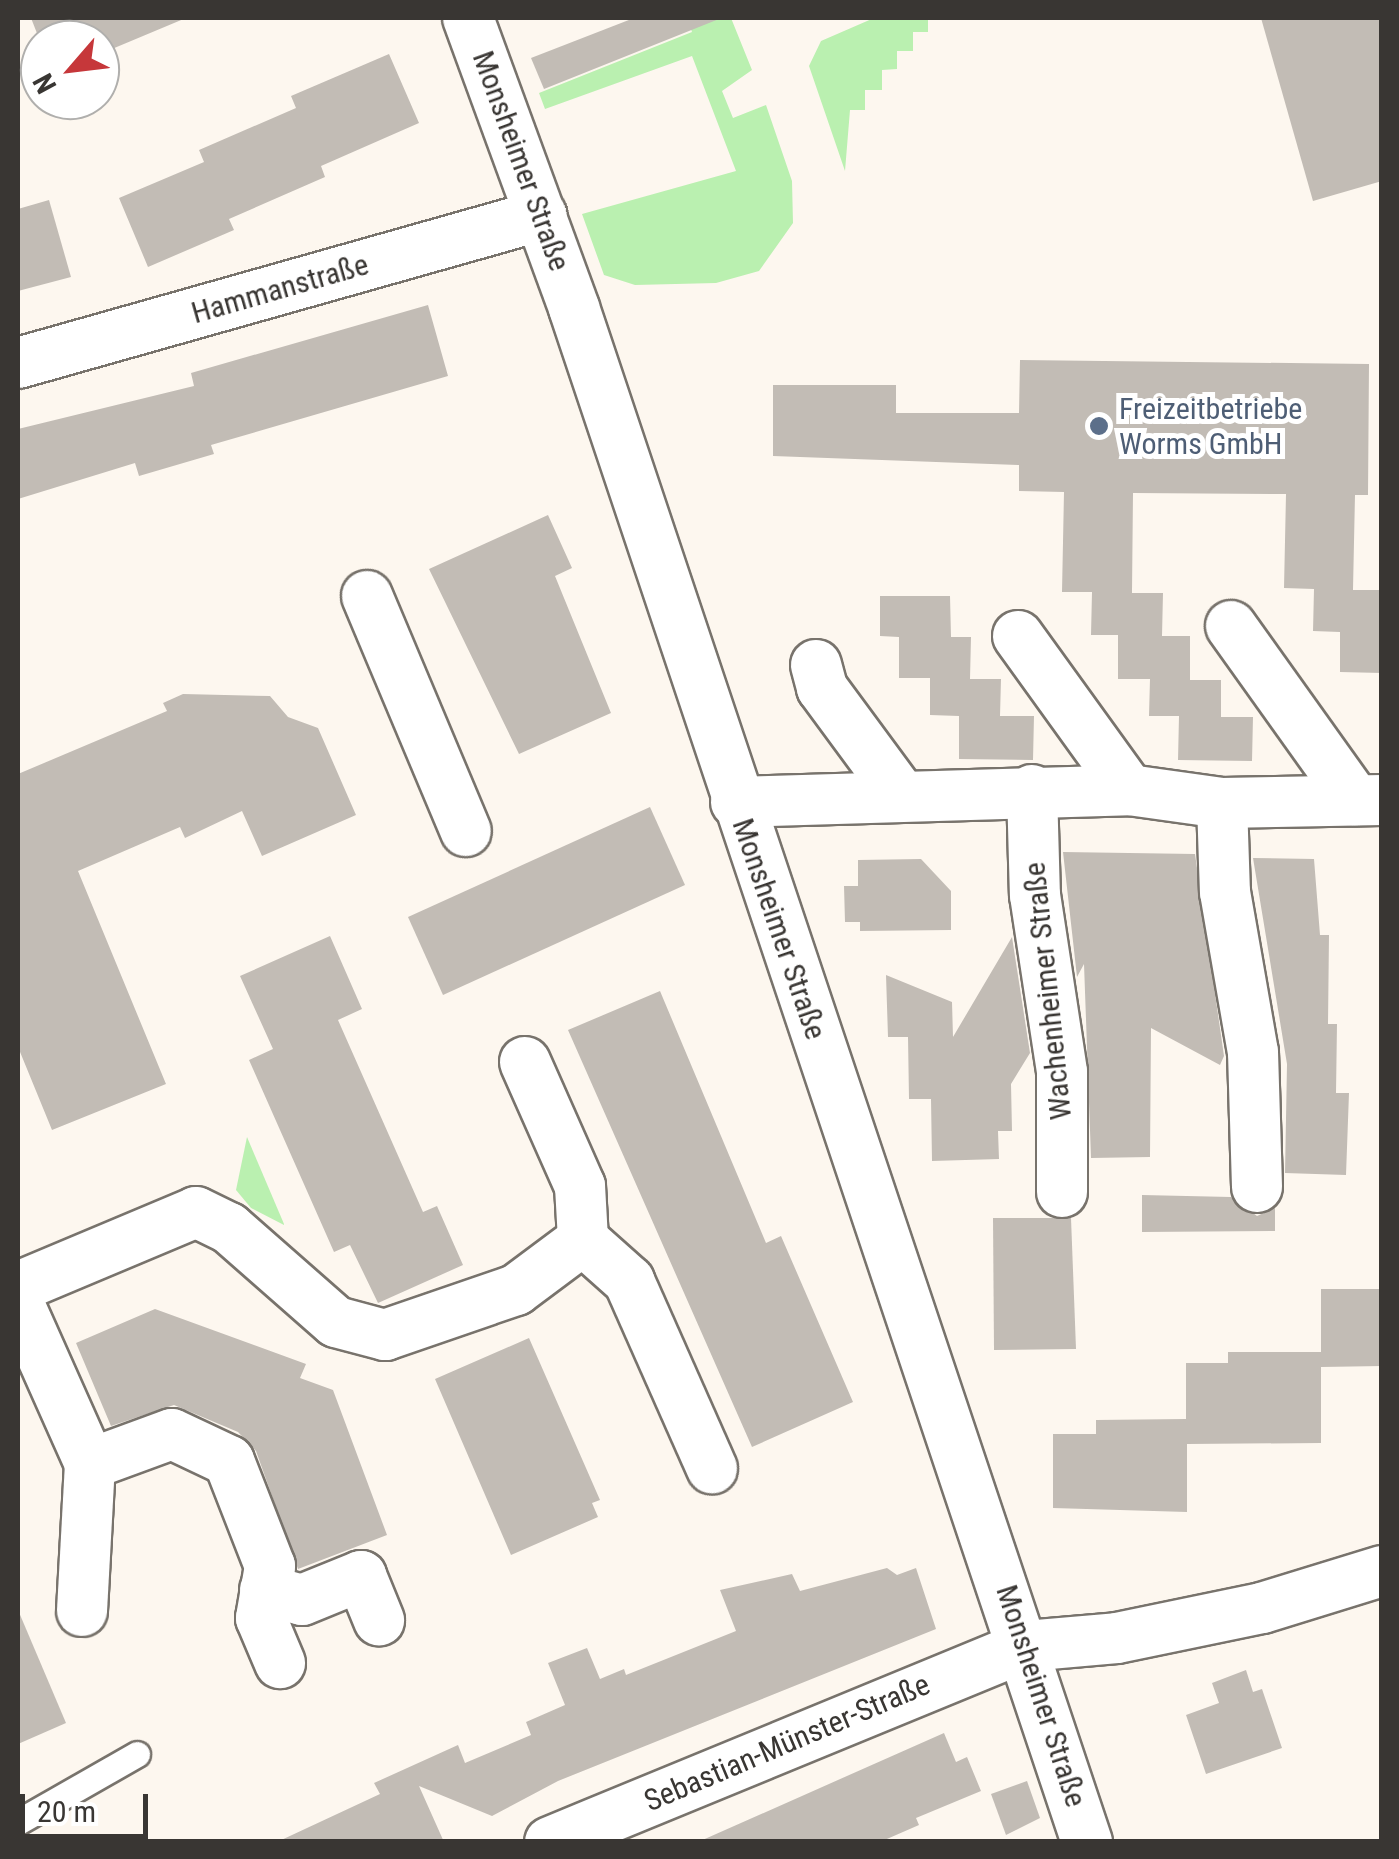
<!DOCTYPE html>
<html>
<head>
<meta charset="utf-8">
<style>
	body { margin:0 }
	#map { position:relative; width:1399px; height:1859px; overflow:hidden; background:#fdf7ef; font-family:"Roboto Condensed",sans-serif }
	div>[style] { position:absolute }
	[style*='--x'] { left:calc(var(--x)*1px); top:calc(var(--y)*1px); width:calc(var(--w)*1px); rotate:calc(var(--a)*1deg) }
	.green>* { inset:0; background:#baf0b0 }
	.building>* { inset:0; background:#c2bcb5 }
	.roads { filter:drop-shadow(2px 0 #78736c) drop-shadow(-2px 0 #78736c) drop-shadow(0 2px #78736c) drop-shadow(0 -2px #78736c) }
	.lane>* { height:25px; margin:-12.5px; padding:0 12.5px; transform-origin:12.5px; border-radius:12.5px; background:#fff }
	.street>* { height:50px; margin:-25px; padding:0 25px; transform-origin:25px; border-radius:25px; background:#fff }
	.dots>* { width:28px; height:28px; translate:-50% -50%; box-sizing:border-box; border:5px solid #fff; border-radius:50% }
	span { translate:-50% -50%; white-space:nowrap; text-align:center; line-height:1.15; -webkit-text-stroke:10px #fff; paint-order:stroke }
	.street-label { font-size:30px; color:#393633 }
	.service-label { font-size:30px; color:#4e5e75 }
	.left { translate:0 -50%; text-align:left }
	.frame { position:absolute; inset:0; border:20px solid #393633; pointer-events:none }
	.north { position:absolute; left:20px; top:20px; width:100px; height:100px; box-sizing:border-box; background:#fff; border:2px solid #b0afad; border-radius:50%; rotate:242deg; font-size:28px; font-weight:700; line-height:40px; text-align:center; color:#393633 }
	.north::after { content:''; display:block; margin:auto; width:35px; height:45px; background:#c6373a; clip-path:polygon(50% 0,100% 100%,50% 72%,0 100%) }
	.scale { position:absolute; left:20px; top:1794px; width:128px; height:45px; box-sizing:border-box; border:5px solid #393633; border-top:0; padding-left:12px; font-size:30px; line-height:35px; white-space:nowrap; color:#393633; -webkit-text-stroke:8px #fff; paint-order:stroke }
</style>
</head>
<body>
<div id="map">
	<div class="green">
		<i style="clip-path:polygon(687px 18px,731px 18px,752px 70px,722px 91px,733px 118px,766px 105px,792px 181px,793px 223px,759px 271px,716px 283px,635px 285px,604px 275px,582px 214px,736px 171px,692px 56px,545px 109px,539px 93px,692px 32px)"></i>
		<i style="clip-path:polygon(874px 18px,928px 18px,928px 32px,913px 32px,913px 51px,897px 51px,897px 69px,882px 70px,882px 90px,865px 90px,865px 110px,850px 110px,845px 171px,809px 66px,821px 41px)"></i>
		<i style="clip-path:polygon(247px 1137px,284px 1224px,284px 1225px,251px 1208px,236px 1190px)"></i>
	</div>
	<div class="building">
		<i style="clip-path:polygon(31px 18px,186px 18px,100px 54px,100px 40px,40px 41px)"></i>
		<i style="clip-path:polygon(634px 18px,719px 19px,544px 89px,531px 58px)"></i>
		<i style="clip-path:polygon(1261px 18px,1382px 18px,1382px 181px,1313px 201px)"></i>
		<i style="clip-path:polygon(389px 54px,419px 123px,321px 166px,325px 177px,229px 219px,234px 230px,148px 267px,119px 198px,204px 162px,199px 150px,296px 108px,291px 96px)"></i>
		<i style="clip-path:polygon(49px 200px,71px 277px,18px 291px,18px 209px)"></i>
		<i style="clip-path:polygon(428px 305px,448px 376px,211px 445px,214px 454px,139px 476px,135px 463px,18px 499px,18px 429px,194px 386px,191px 373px)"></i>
		<i style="clip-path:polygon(1020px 360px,1369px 364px,1368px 495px,1355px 495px,1353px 590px,1382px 590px,1382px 673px,1340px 672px,1340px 632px,1313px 631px,1314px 589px,1284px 588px,1286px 494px,1133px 493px,1132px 593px,1163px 593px,1162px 636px,1190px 636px,1190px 680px,1221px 680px,1221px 717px,1253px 717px,1252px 761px,1178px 760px,1179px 716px,1149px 716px,1150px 679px,1118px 679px,1118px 635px,1091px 635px,1092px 592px,1062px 592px,1064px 492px,1019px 491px,1019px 465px,773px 456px,773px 385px,896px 385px,896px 413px,1019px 413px)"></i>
		<i style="clip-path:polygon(548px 515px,572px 568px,555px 576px,611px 713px,519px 754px,429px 569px)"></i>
		<i style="clip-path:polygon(880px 596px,950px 596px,951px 637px,971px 637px,970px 679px,1001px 679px,1000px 716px,1034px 716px,1033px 760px,959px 759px,959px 716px,930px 715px,930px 678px,899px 678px,899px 637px,880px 636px)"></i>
		<i style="clip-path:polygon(183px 694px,270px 696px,288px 717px,318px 728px,356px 815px,262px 856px,242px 811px,185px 838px,180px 827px,78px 871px,166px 1084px,52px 1130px,18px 1047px,18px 774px,167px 711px,163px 703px)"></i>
		<i style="clip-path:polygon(650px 807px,685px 885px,443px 995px,408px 917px)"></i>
		<i style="clip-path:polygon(1063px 852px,1195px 854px,1224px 1056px,1220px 1065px,1151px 1028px,1150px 1157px,1091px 1158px,1084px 964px,1077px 977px)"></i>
		<i style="clip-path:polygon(1253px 858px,1314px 859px,1320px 935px,1329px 935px,1328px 1024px,1337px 1024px,1336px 1093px,1349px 1093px,1346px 1175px,1285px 1173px,1287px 1064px)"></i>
		<i style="clip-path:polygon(921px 859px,951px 891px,951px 930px,860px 931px,860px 922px,845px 922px,844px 886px,858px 886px,858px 860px)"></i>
		<i style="clip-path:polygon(330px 936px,362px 1009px,338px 1020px,423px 1212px,437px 1206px,463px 1265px,378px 1303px,350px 1245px,334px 1252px,249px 1060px,273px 1049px,240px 976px)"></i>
		<i style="clip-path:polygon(1012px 937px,1030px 1053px,1011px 1084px,1012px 1131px,998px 1131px,999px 1159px,932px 1161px,931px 1099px,909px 1099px,908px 1037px,888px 1037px,886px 975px,952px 1002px,953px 1037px)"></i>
		<i style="clip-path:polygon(660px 991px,766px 1243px,781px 1236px,853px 1402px,752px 1447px,568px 1030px)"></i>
		<i style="clip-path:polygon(1142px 1195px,1231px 1197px,1257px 1216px,1275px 1208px,1275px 1231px,1142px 1232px)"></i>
		<i style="clip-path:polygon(993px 1218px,1071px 1218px,1076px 1349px,994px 1350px)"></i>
		<i style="clip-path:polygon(1321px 1289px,1382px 1289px,1382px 1366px,1321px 1367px)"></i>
		<i style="clip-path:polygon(155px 1309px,306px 1364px,300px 1378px,333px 1390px,387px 1535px,298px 1569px,256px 1451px,238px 1432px,174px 1405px,111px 1426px,76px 1343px)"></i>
		<i style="clip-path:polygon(529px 1338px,600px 1500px,592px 1503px,598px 1517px,511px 1555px,435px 1379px)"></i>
		<i style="clip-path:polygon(1228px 1352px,1321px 1352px,1321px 1443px,1187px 1444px,1187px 1512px,1053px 1508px,1053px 1434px,1096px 1434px,1096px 1420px,1186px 1419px,1186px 1363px,1228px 1363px)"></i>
		<i style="clip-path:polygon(887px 1568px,897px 1575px,916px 1568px,936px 1629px,558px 1781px,492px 1816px,419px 1786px,444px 1842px,277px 1842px,380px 1794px,374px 1783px,458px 1745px,465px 1763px,531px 1735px,526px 1722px,565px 1705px,548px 1663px,587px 1648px,600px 1679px,624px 1669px,626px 1675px,736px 1631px,720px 1590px,792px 1574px,800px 1591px)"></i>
		<i style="clip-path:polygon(18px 1610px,66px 1723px,18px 1744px)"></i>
		<i style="clip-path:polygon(1246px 1670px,1253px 1692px,1262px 1689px,1282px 1748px,1206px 1774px,1186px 1715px,1219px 1703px,1212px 1683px)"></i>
		<i style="clip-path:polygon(944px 1733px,956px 1762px,967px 1757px,981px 1791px,916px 1818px,919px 1825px,880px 1842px,698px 1842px)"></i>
		<i style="clip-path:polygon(1027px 1781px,1040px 1818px,1006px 1835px,991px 1794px)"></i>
	</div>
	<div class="roads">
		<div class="lane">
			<i style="--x:18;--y:1822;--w:137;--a:-29.7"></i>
		</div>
		<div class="street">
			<i style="--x:468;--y:18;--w:309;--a:69.9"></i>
			<i style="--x:574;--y:308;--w:1618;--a:71.51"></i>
			<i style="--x:18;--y:363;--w:544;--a:-15.77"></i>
			<i style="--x:367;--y:596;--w:255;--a:67.2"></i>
			<i style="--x:1231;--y:626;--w:214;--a:54.5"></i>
			<i style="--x:1018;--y:636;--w:190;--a:54.2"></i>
			<i style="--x:816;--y:665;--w:24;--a:75"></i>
			<i style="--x:822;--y:688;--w:128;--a:53.6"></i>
			<i style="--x:1032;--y:790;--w:105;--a:88.4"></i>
			<i style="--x:1035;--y:895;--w:179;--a:81.3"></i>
			<i style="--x:1062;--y:1072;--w:120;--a:90"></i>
			<i style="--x:736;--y:802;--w:393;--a:-1.7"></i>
			<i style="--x:1129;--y:790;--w:94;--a:8"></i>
			<i style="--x:1222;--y:803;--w:160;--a:-1.1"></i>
			<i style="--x:1222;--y:803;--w:89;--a:88.1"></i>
			<i style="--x:1225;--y:892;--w:162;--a:80.1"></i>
			<i style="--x:1253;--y:1052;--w:135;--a:88.3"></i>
			<i style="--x:525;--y:1062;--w:136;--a:66.1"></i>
			<i style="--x:580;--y:1186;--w:54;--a:86.8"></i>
			<i style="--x:583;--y:1240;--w:62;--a:41.7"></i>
			<i style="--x:629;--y:1281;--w:205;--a:66.1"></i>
			<i style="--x:18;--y:1287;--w:193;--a:-22.8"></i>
			<i style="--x:196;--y:1212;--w:37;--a:26"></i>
			<i style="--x:229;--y:1228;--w:142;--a:41.3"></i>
			<i style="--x:336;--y:1322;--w:51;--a:14.9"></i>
			<i style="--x:385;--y:1335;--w:139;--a:-19"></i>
			<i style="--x:516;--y:1290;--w:84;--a:-36.7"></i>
			<i style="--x:18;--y:1302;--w:177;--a:66"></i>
			<i style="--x:90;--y:1464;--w:87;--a:-20.1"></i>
			<i style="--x:172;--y:1434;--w:63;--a:25.3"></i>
			<i style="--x:229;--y:1461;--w:113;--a:68.7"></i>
			<i style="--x:270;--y:1566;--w:53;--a:99.8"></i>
			<i style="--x:261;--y:1618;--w:49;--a:67.1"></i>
			<i style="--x:265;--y:1590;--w:38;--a:15"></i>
			<i style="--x:302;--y:1600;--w:64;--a:-22.1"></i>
			<i style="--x:361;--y:1576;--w:48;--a:67.8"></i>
			<i style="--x:82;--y:1611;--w:147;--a:-86.9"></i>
			<i style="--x:550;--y:1842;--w:515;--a:-22.38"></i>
			<i style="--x:1026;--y:1646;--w:91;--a:-5"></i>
			<i style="--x:1117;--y:1638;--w:148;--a:-11.7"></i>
			<i style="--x:1262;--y:1608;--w:126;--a:-17.1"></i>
		</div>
	</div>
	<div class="dots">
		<i style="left:1099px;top:426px;background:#5c6f8a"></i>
	</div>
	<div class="street-label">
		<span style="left:521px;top:161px;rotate:70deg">Monsheimer Straße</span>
		<span style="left:280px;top:289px;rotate:-16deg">Hammanstraße</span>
		<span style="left:779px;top:929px;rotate:71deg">Monsheimer Straße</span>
		<span style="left:1048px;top:991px;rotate:-96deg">Wachenheimer Straße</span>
		<span style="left:1041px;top:1696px;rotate:72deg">Monsheimer Straße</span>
		<span style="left:787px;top:1743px;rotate:-23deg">Sebastian-Münster-Straße</span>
	</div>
	<div class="service-label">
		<span class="left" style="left:1119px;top:426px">Freizeitbetriebe<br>Worms GmbH</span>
	</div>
	<div class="frame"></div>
	<div class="north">N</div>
	<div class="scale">20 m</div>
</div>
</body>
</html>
